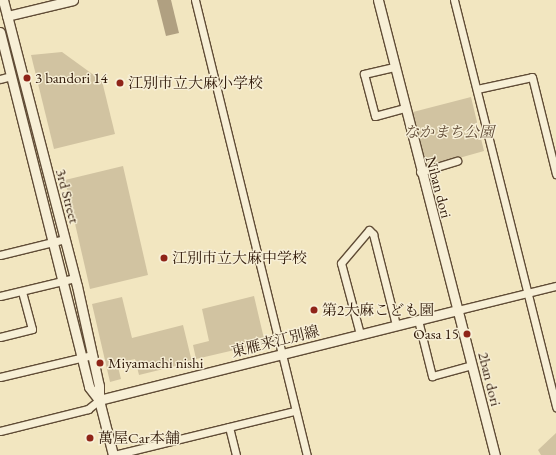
<!DOCTYPE html>
<html>
<head>
<meta charset="utf-8">
<style>
	body { margin:0 }
	#map { position:relative; width:556px; height:455px; overflow:hidden; background:#f2e6c0; font-family:"EB Garamond","Noto Serif JP",serif }
	div>[style] { position:absolute }
	[style*='--x'] { left:calc(var(--x)*1px); top:calc(var(--y)*1px); width:calc(var(--w)*1px); rotate:calc(var(--a)*1deg) }
	.green>* { inset:0; background:#d1c3a1 }
	.water>* { inset:0; background:#b0a081 }
	.roads { filter:drop-shadow(1px 0 #604c36) drop-shadow(-1px 0 #604c36) drop-shadow(0 1px #604c36) drop-shadow(0 -1px #604c36) }
	.street>* { height:7px; margin:-3.5px; padding:0 3.5px; transform-origin:3.5px; border-radius:3.5px; background:#f7efd6 }
	.secondary>* { height:9px; margin:-4.5px; padding:0 4.5px; transform-origin:4.5px; border-radius:4.5px; background:#f7efd6 }
	.dots>* { width:11px; height:11px; translate:-50% -50%; box-sizing:border-box; border:2px solid #f7efd6; border-radius:50% }
	span { translate:-50% -50%; white-space:nowrap; text-align:center; line-height:1.15; -webkit-text-stroke:3px #f7efd6; paint-order:stroke }
	.poi-label { font-size:15px; color:#2f1808 }
	.left { translate:0 -50%; text-align:left }
	.right { translate:-100% -50%; text-align:right }
	.park-label { font-size:15px; color:#604b36; font-style:italic }
	.street-label { font-size:15px; color:#2f1808 }
</style>
</head>
<body>
<div id="map">
	<div class="green">
		<i style="clip-path:polygon(62px 52px,102px 81px,115px 134px,54px 149px,31px 55px)"></i>
		<i style="clip-path:polygon(471px 97px,484px 151px,427px 167px,413px 112px)"></i>
		<i style="clip-path:polygon(123px 166px,148px 275px,90px 289px,65px 180px)"></i>
		<i style="clip-path:polygon(254px 296px,265px 343px,196px 359px,193px 345px,209px 341px,202px 309px)"></i>
		<i style="clip-path:polygon(122px 297px,132px 338px,183px 325px,192px 362px,139px 375px,135px 359px,117px 363px,121px 379px,110px 382px,92px 304px)"></i>
		<i style="clip-path:polygon(556px 433px,556px 455px,541px 455px,538px 450px)"></i>
	</div>
	<div class="water">
		<i style="clip-path:polygon(157px 0,171px 0,179px 33px,166px 36px)"></i>
	</div>
	<div class="roads">
		<div class="street">
			<i style="--x:195;--y:0;--w:469;--a:76.2"></i>
			<i style="--x:454;--y:0;--w:420;--a:75.9"></i>
			<i style="--x:394;--y:67;--w:31;--a:167"></i>
			<i style="--x:364;--y:74;--w:43;--a:75.3"></i>
			<i style="--x:375;--y:116;--w:31;--a:-15"></i>
			<i style="--x:0;--y:79;--w:11;--a:-15"></i>
			<i style="--x:477;--y:89;--w:56;--a:-12.3"></i>
			<i style="--x:532;--y:77;--w:100;--a:76.1"></i>
			<i style="--x:420;--y:172;--w:39;--a:-17"></i>
			<i style="--x:0;--y:255;--w:67;--a:-13.8"></i>
			<i style="--x:0;--y:296;--w:77;--a:-13.5"></i>
			<i style="--x:458;--y:310;--w:101;--a:-13.8"></i>
			<i style="--x:418;--y:320;--w:58;--a:76"></i>
			<i style="--x:432;--y:376;--w:41;--a:-15.4"></i>
			<i style="--x:360;--y:334;--w:73;--a:-105"></i>
			<i style="--x:341;--y:263;--w:43;--a:-49.7"></i>
			<i style="--x:369;--y:230;--w:6;--a:45"></i>
			<i style="--x:373;--y:234;--w:94;--a:75.8"></i>
			<i style="--x:0;--y:337;--w:33;--a:-14"></i>
			<i style="--x:32;--y:329;--w:39;--a:-105"></i>
			<i style="--x:0;--y:377;--w:95;--a:-13.4"></i>
			<i style="--x:229;--y:427;--w:29;--a:76"></i>
			<i style="--x:0;--y:431;--w:91;--a:-14"></i>
			<i style="--x:88;--y:409;--w:14;--a:-39"></i>
			<i style="--x:114;--y:455;--w:186;--a:-13.7"></i>
		</div>
		<div class="secondary">
			<i style="--x:3;--y:0;--w:295;--a:75.5"></i>
			<i style="--x:77;--y:286;--w:102;--a:77.6"></i>
			<i style="--x:99;--y:386;--w:14;--a:90"></i>
			<i style="--x:99;--y:400;--w:57;--a:75.7"></i>
			<i style="--x:378;--y:0;--w:470;--a:75.6"></i>
			<i style="--x:7;--y:16;--w:68;--a:-13.6"></i>
			<i style="--x:0;--y:32;--w:366;--a:75.9"></i>
			<i style="--x:89;--y:387;--w:16;--a:52"></i>
			<i style="--x:99;--y:400;--w:370;--a:-14.1"></i>
		</div>
	</div>
	<div class="dots">
		<i style="left:27px;top:78px;background:#8f2418"></i>
		<i style="left:120px;top:83px;background:#8f2418"></i>
		<i style="left:164px;top:258px;background:#8f2418"></i>
		<i style="left:314px;top:310px;background:#8f2418"></i>
		<i style="left:467px;top:334px;background:#8f2418"></i>
		<i style="left:100px;top:363px;background:#8f2418"></i>
		<i style="left:90px;top:438px;background:#8f2418"></i>
	</div>
	<div class="poi-label">
		<span class="left" style="left:35px;top:78px">3 bandori 14</span>
		<span class="left" style="left:128px;top:83px">江別市立大麻小学校</span>
		<span class="left" style="left:172px;top:258px">江別市立大麻中学校</span>
		<span class="left" style="left:322px;top:310px">第2大麻こども園</span>
		<span class="right" style="left:459px;top:334px">Oasa 15</span>
		<span class="left" style="left:108px;top:363px">Miyamachi nishi</span>
		<span class="left" style="left:98px;top:438px">萬屋Car本舗</span>
	</div>
	<div class="park-label">
		<span style="left:449px;top:132px">なかまち公園</span>
	</div>
	<div class="street-label">
		<span style="left:439px;top:187px;rotate:75deg">Niban dori</span>
		<span style="left:68px;top:196px;rotate:75deg">3rd Street</span>
		<span style="left:275px;top:341px;rotate:-14deg">東雁来江別線</span>
		<span style="left:490px;top:379px;rotate:76deg">2ban dori</span>
	</div>
</div>
</body>
</html>
